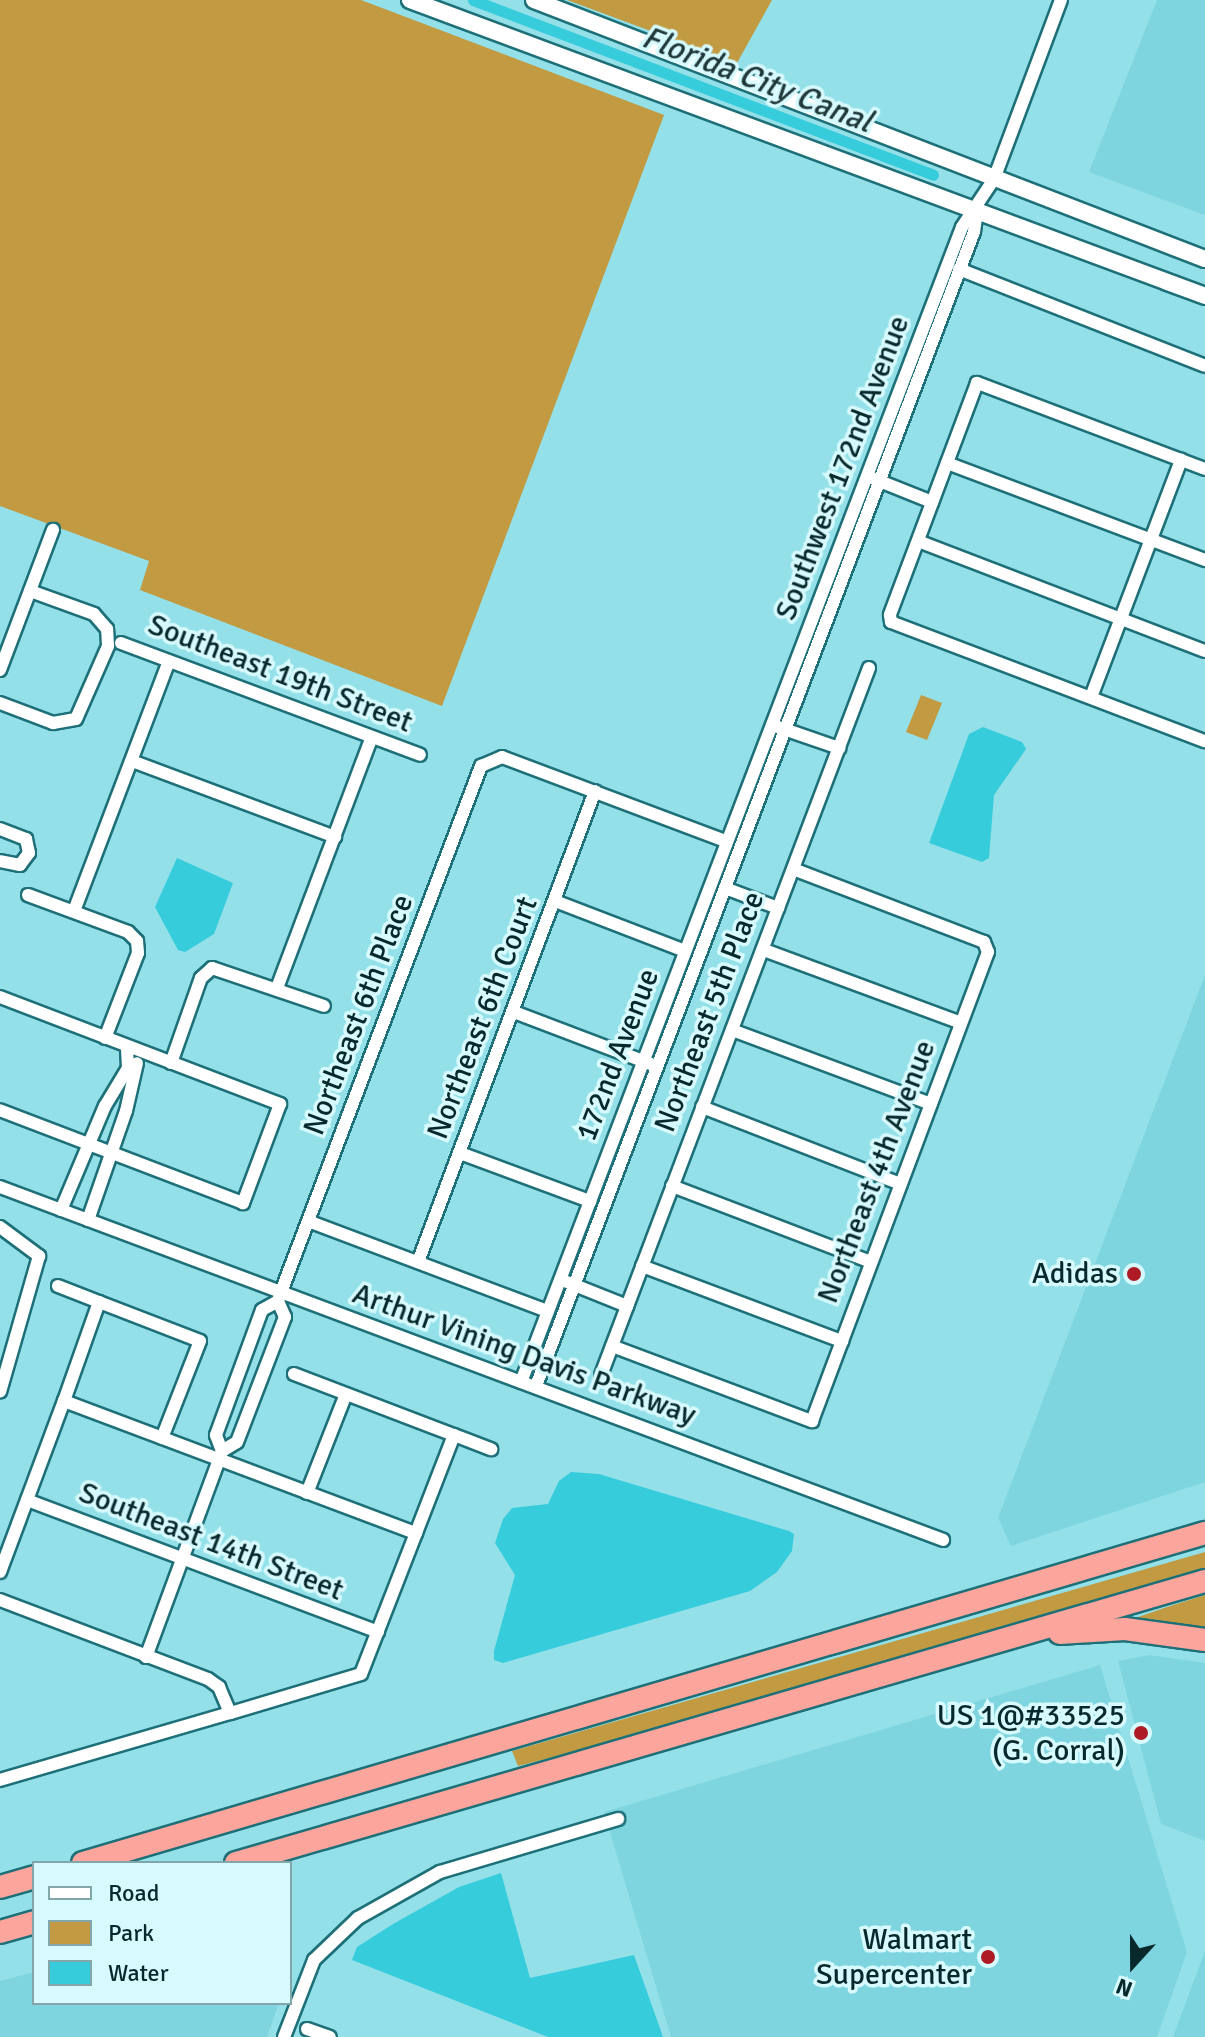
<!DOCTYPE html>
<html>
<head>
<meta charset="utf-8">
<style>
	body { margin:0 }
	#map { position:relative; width:1205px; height:2037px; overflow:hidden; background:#94e0e9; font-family:Signika,sans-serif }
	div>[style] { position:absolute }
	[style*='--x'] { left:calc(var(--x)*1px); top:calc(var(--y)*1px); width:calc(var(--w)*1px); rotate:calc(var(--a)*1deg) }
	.built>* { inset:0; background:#7ed5df }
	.green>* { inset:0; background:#c19a41 }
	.water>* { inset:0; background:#37ccdb }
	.canal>* { height:11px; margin:-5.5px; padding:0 5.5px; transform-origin:5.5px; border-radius:5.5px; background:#37ccdb }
	.roads { filter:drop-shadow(2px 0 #1e7078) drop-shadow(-2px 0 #1e7078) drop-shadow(0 2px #1e7078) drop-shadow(0 -2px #1e7078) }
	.minor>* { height:12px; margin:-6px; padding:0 6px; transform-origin:6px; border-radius:6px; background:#fff }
	.secondary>* { height:16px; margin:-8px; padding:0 8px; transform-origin:8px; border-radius:8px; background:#fff }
	.motorway>* { height:22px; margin:-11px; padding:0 11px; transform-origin:11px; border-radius:11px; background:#fca59d }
	.dots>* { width:22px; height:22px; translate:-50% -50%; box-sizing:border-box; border:4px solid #d6fafe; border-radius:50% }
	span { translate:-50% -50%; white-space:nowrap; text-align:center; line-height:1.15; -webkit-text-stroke:7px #d6fafe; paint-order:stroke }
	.street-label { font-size:30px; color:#07292c }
	.poi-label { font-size:30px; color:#07292c }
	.right { translate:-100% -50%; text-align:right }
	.water-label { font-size:32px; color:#20383a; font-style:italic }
	.legend { position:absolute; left:32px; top:1861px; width:260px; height:144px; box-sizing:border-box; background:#d6fafe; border:2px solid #83a6aa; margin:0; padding:10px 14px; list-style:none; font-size:24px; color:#07292c }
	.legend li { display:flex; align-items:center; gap:16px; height:40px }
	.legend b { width:40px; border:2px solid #83a6aa }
	.north { position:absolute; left:1093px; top:1925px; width:80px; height:80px; -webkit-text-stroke:6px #d6fafe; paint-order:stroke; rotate:201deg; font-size:22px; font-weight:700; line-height:32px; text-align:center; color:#07292c }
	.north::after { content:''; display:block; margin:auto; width:28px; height:36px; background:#07292c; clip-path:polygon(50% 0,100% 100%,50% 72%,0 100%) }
</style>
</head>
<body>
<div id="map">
	<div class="built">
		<i style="clip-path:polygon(1157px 0,1205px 0,1205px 215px,1089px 172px)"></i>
		<i style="clip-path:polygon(1205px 975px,1205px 1482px,1011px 1546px,998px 1518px)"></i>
		<i style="clip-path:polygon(1149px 1655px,1205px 1663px,1205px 1841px,1161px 1824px,1118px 1661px)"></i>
		<i style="clip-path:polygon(1100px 1665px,1187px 1952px,1157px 2037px,671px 2037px,604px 1812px)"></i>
		<i style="clip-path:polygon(1205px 1951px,1205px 2037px,1173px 2037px)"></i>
		<i style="clip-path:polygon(34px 1972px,34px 2003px,279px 2003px,267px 2037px,0 2037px,0 1981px)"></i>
	</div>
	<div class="green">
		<i style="clip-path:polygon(0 0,361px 0,664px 115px,442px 706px,140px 590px,149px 561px,0 506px)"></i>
		<i style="clip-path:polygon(567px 0,772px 0,737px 63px)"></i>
		<i style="clip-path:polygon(921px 695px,942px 703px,927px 740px,906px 732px)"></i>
		<i style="clip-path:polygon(1205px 1552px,1205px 1572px,617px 1741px,518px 1766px,512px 1751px)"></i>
		<i style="clip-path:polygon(1205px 1595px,1205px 1631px,1124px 1622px,1164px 1608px)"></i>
	</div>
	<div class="water">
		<i style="clip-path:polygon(983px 727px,1022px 742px,1026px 749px,994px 795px,989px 858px,982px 862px,929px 843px,969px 734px)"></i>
		<i style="clip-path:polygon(177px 858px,233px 883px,214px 934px,185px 952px,178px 950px,155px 907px)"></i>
		<i style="clip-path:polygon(571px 1472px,599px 1474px,789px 1531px,794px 1534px,792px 1551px,777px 1572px,750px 1591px,503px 1663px,494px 1660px,494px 1651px,515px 1575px,495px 1543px,503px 1519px,512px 1508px,548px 1504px,559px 1481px)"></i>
		<i style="clip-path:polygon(501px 1873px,530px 1978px,634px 1955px,663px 2037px,548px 2037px,352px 1960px,357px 1947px,393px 1924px,459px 1887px)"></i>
	</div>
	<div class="canal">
		<i style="--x:473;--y:0;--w:492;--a:20.8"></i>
	</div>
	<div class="roads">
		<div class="minor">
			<i style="--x:959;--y:269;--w:264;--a:21.5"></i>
			<i style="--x:947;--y:463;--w:276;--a:20.6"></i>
			<i style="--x:1205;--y:469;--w:244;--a:-159.3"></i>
			<i style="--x:977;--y:383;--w:248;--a:110.6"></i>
			<i style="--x:890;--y:615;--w:7;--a:82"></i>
			<i style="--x:891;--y:622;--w:336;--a:20.8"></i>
			<i style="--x:872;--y:478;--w:65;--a:21.8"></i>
			<i style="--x:918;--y:541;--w:307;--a:21"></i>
			<i style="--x:121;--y:643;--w:319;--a:20.5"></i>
			<i style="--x:0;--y:670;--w:150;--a:-69.3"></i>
			<i style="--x:1091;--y:697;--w:254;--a:-69.2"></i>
			<i style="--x:0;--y:703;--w:57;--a:20.7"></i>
			<i style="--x:53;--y:723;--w:23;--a:-10"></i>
			<i style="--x:76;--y:719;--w:80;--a:-66.3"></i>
			<i style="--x:108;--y:646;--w:17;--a:-93"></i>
			<i style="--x:107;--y:629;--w:20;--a:-131"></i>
			<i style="--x:94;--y:614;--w:68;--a:-160.2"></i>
			<i style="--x:778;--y:727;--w:65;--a:19"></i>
			<i style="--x:132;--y:761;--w:217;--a:20.5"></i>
			<i style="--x:0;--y:829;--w:28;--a:21"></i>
			<i style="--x:26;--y:839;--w:14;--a:78"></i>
			<i style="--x:29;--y:853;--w:15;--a:127"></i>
			<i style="--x:20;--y:865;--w:20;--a:-169"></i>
			<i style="--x:725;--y:888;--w:57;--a:20.7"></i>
			<i style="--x:28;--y:895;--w:107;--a:20.3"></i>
			<i style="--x:128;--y:932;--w:13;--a:45"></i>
			<i style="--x:137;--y:941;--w:12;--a:85"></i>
			<i style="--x:138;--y:953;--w:91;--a:111.2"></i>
			<i style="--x:555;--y:901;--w:139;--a:21"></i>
			<i style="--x:74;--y:911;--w:267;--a:-69.2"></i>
			<i style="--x:764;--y:950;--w:210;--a:20.3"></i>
			<i style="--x:277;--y:988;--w:268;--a:-69.3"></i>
			<i style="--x:0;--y:997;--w:300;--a:20.9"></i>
			<i style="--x:280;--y:1104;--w:106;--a:110.5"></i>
			<i style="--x:243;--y:1203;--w:260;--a:-159.1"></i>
			<i style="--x:514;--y:1012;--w:147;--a:20.8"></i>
			<i style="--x:732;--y:1030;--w:212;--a:20.4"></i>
			<i style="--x:171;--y:1063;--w:90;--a:-70.6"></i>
			<i style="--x:201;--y:978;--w:15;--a:-42"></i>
			<i style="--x:212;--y:968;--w:118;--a:18.7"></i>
			<i style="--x:702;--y:1107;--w:213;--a:21.2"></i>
			<i style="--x:460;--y:1153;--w:139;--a:20.3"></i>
			<i style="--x:672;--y:1186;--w:213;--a:20.9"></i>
			<i style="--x:0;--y:1187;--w:1007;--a:20.52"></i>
			<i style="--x:61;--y:1210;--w:113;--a:-67.1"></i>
			<i style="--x:105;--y:1106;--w:44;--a:-58.8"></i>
			<i style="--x:128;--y:1068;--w:20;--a:-93"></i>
			<i style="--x:88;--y:1220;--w:115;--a:-70.8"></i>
			<i style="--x:126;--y:1111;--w:49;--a:-77.1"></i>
			<i style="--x:308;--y:1221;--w:256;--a:20.6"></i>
			<i style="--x:0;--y:1227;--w:49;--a:36.6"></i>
			<i style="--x:39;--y:1256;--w:141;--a:106"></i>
			<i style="--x:418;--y:1262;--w:503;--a:-69.4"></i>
			<i style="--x:642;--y:1266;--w:214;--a:20.6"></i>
			<i style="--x:567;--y:1282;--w:65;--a:21.8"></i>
			<i style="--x:58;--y:1286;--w:44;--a:21.3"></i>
			<i style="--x:612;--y:1346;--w:214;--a:20.6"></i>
			<i style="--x:812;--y:1421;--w:501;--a:-69.43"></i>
			<i style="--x:988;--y:952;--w:11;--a:-112"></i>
			<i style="--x:984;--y:942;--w:204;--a:-159.1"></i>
			<i style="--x:294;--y:1374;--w:171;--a:20.9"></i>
			<i style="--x:454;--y:1435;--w:105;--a:111.2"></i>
			<i style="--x:601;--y:1375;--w:756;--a:-69.24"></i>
			<i style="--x:521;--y:1382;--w:1236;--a:-69.1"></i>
			<i style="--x:962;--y:227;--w:58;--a:-56.3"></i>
			<i style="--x:994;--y:179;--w:191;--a:-69.5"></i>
			<i style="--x:536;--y:1386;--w:1234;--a:-69.22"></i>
			<i style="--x:974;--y:232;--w:21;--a:-82"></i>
			<i style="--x:64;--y:1401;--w:105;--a:-70.5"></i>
			<i style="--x:99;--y:1302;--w:108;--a:21.1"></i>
			<i style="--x:200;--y:1341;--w:104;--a:111.4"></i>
			<i style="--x:454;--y:1435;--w:40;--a:21"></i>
			<i style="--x:222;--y:1451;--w:17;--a:-111"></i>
			<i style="--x:216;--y:1435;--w:133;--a:-69.8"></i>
			<i style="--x:262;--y:1310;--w:18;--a:-29"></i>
			<i style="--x:307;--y:1493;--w:106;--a:-68.5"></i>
			<i style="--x:27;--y:1500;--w:375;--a:20.6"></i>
			<i style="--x:0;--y:1572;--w:183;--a:-69.5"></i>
			<i style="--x:64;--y:1401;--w:376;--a:20.6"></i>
			<i style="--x:416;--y:1533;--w:151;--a:111.3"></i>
			<i style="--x:361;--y:1674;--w:137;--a:163.4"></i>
			<i style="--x:0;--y:1600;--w:222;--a:20.8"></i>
			<i style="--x:208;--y:1679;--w:14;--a:36"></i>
			<i style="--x:219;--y:1687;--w:28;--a:67"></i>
			<i style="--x:230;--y:1713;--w:240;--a:163.8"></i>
			<i style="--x:146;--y:1657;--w:220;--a:-69.7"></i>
			<i style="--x:222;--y:1451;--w:17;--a:-31"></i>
			<i style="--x:237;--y:1442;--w:134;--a:-69"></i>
			<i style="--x:285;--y:1317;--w:17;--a:-114"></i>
			<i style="--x:278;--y:1301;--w:9;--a:-72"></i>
			<i style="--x:281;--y:1292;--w:563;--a:-69.18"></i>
			<i style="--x:481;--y:766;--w:23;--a:-23"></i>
			<i style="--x:502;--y:757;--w:239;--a:20.6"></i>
			<i style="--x:307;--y:2029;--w:24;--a:19"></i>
			<i style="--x:284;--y:2037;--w:83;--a:-68.7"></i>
			<i style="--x:314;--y:1960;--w:61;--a:-43.7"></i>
			<i style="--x:358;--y:1918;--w:94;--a:-29.3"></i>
			<i style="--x:440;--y:1872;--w:186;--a:-16.6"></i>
		</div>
		<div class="secondary">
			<i style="--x:410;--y:0;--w:848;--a:20.42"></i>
			<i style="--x:534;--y:0;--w:719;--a:21.11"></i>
		</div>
		<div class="motorway">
			<i style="--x:1060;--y:1633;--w:65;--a:-3.5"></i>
			<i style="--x:1125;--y:1629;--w:81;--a:7.8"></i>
			<i style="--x:83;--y:1863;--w:1170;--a:-16.39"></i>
			<i style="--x:236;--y:1863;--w:1009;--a:-16.23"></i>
			<i style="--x:0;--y:1887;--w:35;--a:-16"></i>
			<i style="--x:0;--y:1932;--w:35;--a:-16"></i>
		</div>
	</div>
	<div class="dots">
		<i style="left:1134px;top:1274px;background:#ae1b24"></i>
		<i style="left:1141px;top:1733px;background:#ae1b24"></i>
		<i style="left:988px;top:1957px;background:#ae1b24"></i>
	</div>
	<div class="street-label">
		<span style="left:843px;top:468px;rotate:-69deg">Southwest 172nd Avenue</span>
		<span style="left:280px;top:674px;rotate:21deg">Southeast 19th Street</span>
		<span style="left:710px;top:1012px;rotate:-69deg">Northeast 5th Place</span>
		<span style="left:359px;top:1015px;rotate:-69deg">Northeast 6th Place</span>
		<span style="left:483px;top:1018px;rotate:-69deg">Northeast 6th Court</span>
		<span style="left:618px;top:1055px;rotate:-69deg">172nd Avenue</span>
		<span style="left:877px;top:1172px;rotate:-69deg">Northeast 4th Avenue</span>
		<span style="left:524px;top:1355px;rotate:20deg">Arthur Vining Davis Parkway</span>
		<span style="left:211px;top:1542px;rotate:21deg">Southeast 14th Street</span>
	</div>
	<div class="poi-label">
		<span class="right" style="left:1118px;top:1274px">Adidas</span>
		<span class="right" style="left:1125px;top:1733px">US 1@#33525<br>(G. Corral)</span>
		<span class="right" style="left:972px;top:1957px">Walmart<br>Supercenter</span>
	</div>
	<div class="water-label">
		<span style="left:757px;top:80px;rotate:21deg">Florida City Canal</span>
	</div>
	<ul class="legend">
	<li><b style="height:10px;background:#fff"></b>Road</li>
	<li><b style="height:22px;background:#c19a41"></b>Park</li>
	<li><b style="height:22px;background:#37ccdb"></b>Water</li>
	</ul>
	<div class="north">N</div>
</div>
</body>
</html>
